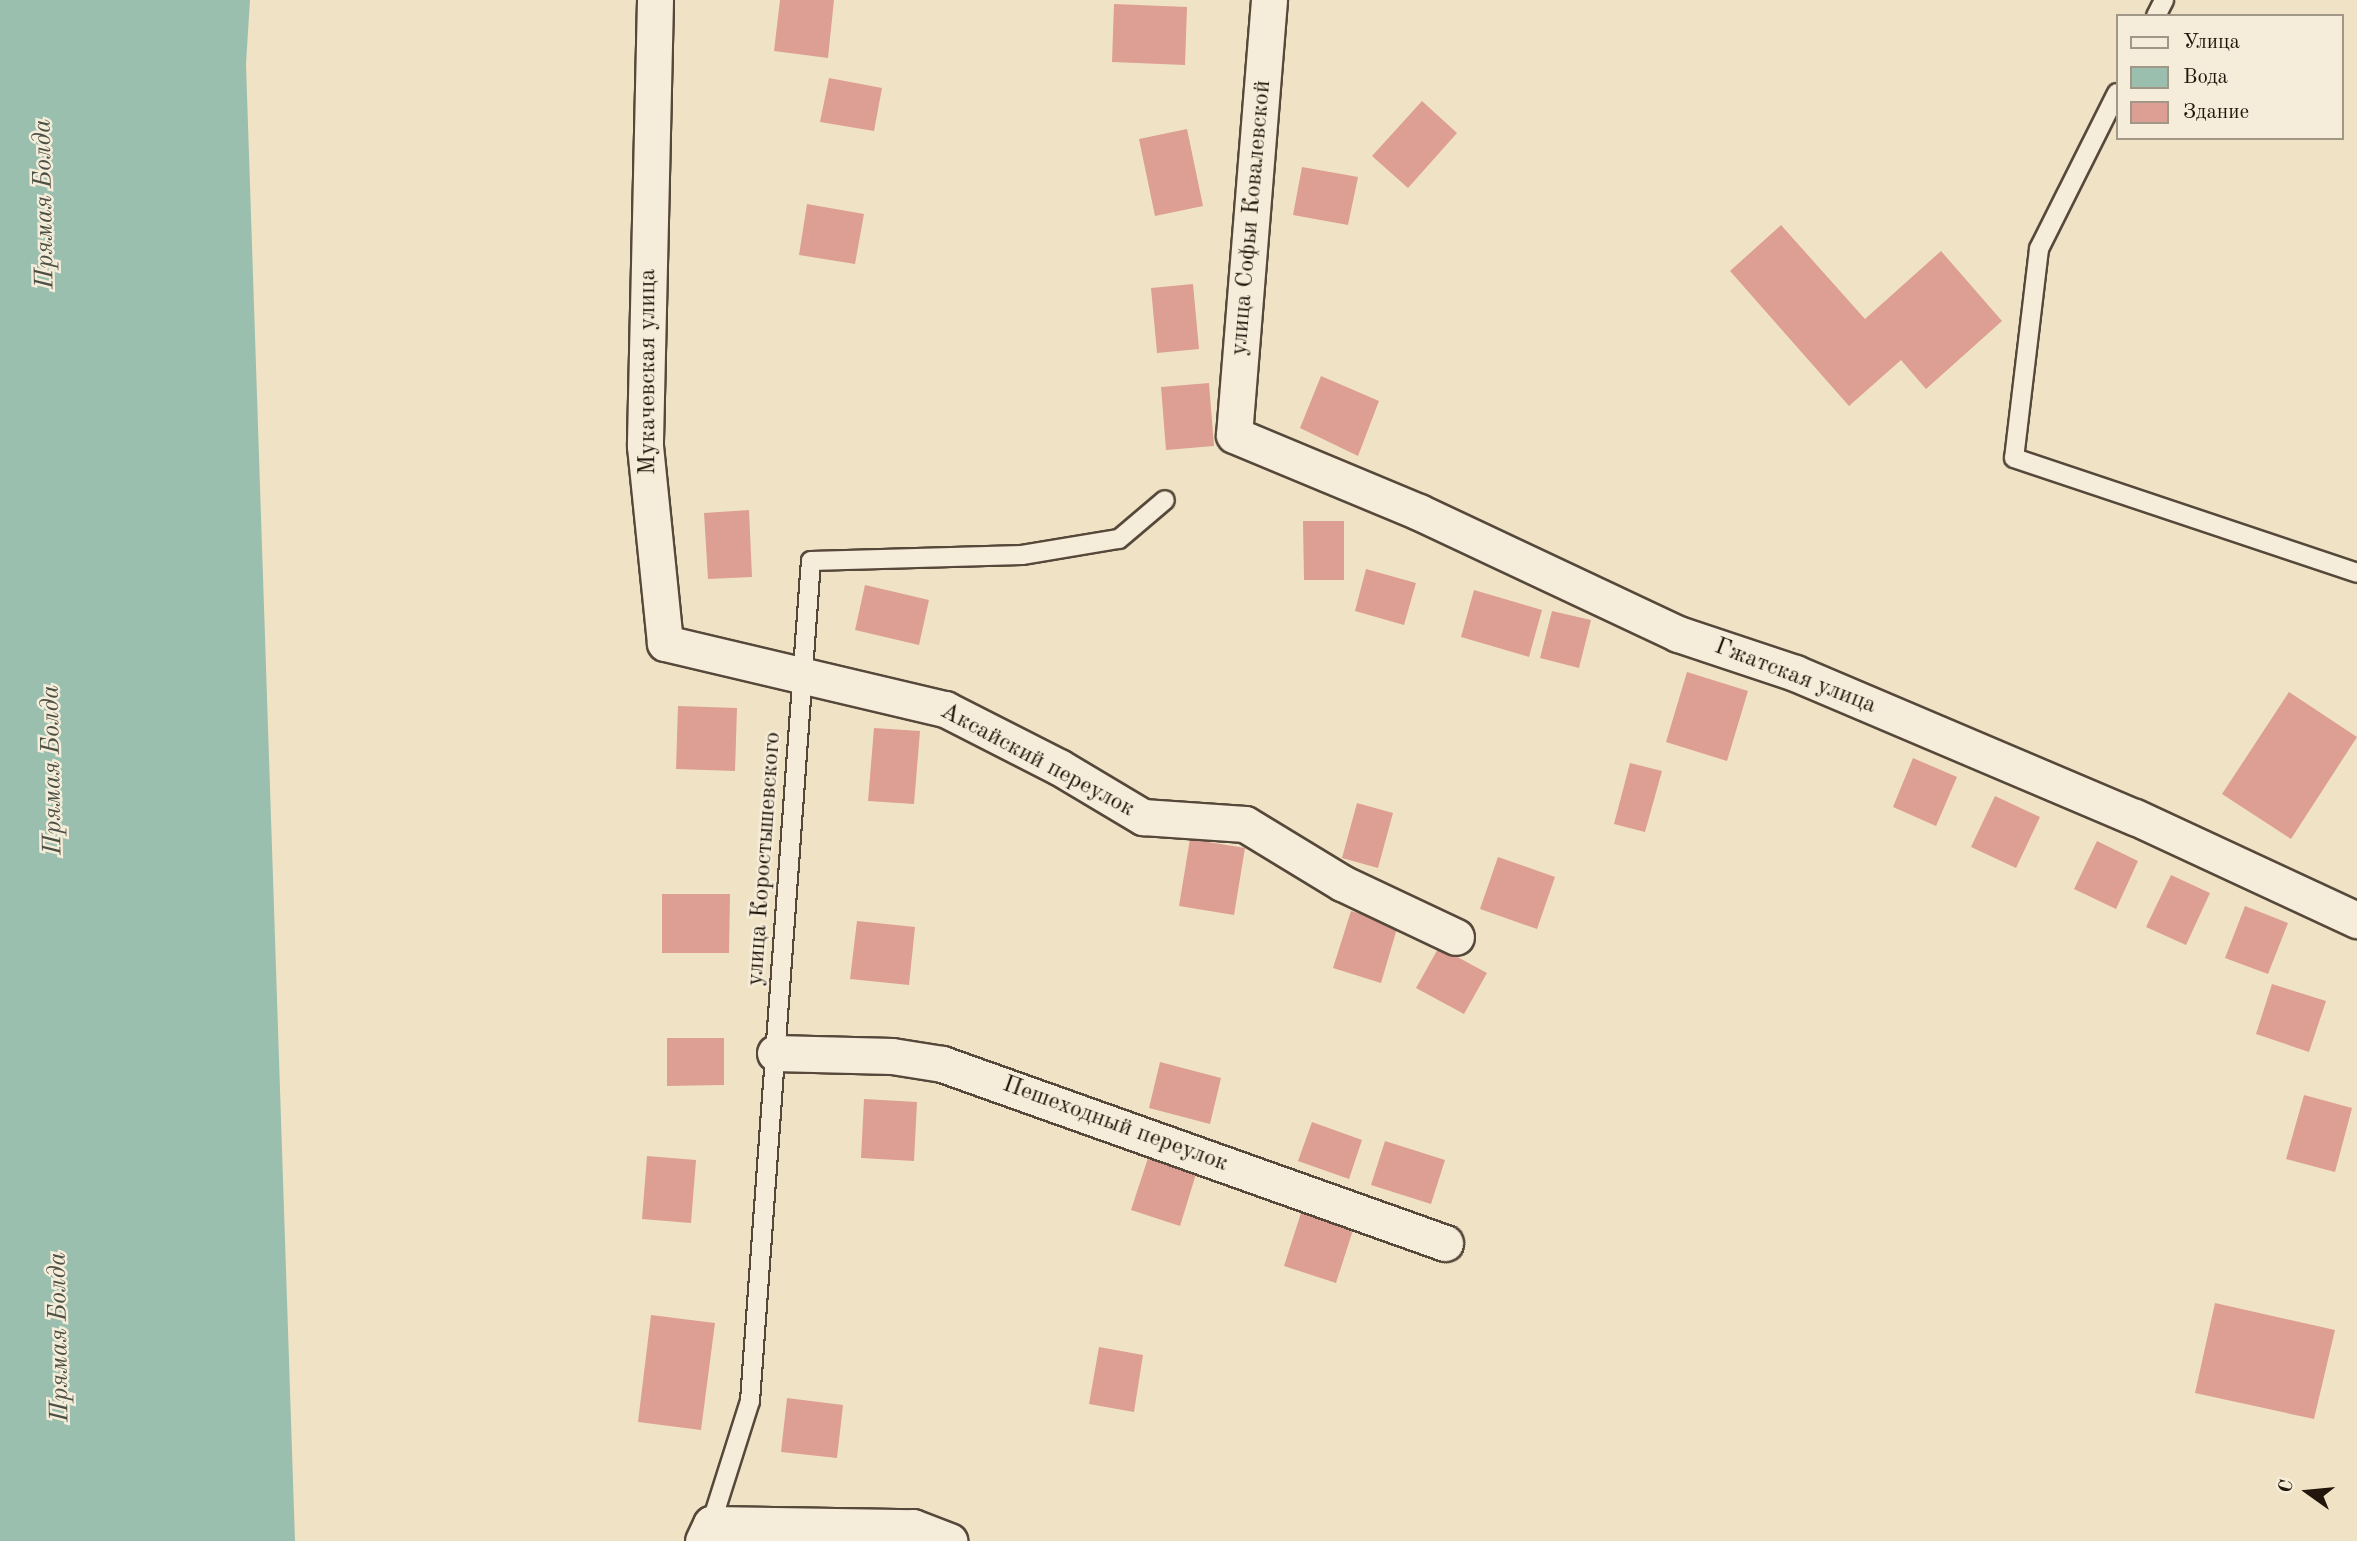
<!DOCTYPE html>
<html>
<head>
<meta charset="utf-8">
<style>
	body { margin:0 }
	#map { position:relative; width:2357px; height:1541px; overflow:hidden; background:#f0e3c5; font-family:"Old Standard TT",serif }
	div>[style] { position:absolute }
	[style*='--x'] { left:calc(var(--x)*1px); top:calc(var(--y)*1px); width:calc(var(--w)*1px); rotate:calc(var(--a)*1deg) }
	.water>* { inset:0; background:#9bbfaf }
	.building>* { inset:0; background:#dd9f93 }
	.roads { filter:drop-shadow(2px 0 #56483a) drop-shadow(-2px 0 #56483a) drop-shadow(0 2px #56483a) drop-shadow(0 -2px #56483a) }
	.lane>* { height:18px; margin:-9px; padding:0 9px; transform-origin:9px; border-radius:9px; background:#f5edd9 }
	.street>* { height:35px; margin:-17.5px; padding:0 17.5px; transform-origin:17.5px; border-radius:17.5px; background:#f5edd9 }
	span { translate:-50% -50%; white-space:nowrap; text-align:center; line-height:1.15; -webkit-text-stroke:5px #f5edd9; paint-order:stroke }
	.street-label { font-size:24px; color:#22150b }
	.water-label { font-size:26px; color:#4c5044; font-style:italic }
	.legend { position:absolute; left:2116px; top:14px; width:228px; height:126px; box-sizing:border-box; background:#f5edd9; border:2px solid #a19787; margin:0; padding:9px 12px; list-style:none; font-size:21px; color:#22150b }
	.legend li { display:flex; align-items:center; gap:14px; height:35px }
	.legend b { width:35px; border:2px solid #a19787 }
	.north { position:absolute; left:2273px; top:1457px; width:70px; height:70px; -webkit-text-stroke:5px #f5edd9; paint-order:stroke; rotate:285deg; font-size:19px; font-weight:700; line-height:28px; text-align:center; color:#22150b }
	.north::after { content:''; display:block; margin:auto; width:24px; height:32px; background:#22150b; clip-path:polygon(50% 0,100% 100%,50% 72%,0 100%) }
</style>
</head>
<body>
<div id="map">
	<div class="water">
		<i style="clip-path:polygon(0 0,250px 0,246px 64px,295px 1541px,0 1541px)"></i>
	</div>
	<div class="building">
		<i style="clip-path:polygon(780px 0,834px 0,828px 58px,774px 51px)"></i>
		<i style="clip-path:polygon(1114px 4px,1187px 7px,1185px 65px,1112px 62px)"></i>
		<i style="clip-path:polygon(829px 78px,882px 88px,874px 131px,820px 122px)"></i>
		<i style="clip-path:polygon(1422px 101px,1457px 133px,1408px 188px,1372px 156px)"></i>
		<i style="clip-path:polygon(1187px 129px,1203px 206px,1155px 216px,1139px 139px)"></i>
		<i style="clip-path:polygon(1302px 167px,1358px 177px,1348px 225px,1293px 215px)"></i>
		<i style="clip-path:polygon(807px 204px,864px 214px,855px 264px,799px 255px)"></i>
		<i style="clip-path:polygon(1781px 225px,1865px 319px,1941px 251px,2002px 321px,1926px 389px,1901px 360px,1849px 406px,1730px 271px)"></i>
		<i style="clip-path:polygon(1193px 284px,1199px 349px,1157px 353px,1151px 288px)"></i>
		<i style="clip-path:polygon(1321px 376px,1379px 401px,1358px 456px,1300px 428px)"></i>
		<i style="clip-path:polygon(1209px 383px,1214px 446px,1166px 450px,1161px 387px)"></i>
		<i style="clip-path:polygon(749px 510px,752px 577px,708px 579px,704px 513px)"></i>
		<i style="clip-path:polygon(1303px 521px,1344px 521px,1344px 580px,1304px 580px)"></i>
		<i style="clip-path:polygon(1366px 569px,1416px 583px,1404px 625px,1355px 611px)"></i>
		<i style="clip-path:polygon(865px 585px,929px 600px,919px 645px,855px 630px)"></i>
		<i style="clip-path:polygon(1474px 590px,1542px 610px,1529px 657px,1461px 637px)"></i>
		<i style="clip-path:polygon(1552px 611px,1591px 620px,1579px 668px,1540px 658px)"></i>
		<i style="clip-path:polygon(1687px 672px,1748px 691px,1727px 761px,1666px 742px)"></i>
		<i style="clip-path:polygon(2289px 692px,2357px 737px,2291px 839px,2222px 794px)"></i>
		<i style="clip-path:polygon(678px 706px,737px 708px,735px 771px,676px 769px)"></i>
		<i style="clip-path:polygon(874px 728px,920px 731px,914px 804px,868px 801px)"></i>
		<i style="clip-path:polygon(1913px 758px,1957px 777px,1936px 826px,1893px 807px)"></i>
		<i style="clip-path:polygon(1630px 763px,1662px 771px,1645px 832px,1614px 824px)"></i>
		<i style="clip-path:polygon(1995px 796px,2040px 817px,2016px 868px,1971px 847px)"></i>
		<i style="clip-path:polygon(1357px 803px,1393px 813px,1378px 868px,1342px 858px)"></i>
		<i style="clip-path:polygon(1190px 839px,1245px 848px,1234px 915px,1179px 906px)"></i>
		<i style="clip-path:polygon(2097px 841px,2138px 861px,2116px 909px,2074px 889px)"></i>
		<i style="clip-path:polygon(1498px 857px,1555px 877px,1537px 929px,1480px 909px)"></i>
		<i style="clip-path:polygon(2171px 875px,2210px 893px,2186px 945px,2146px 927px)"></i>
		<i style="clip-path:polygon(662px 894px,730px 894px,729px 953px,662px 953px)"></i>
		<i style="clip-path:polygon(2245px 906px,2288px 923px,2268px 974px,2225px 958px)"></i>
		<i style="clip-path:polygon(1351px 911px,1398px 925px,1381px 983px,1333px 968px)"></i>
		<i style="clip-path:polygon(857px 921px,915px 927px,909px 985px,850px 979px)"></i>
		<i style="clip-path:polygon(1439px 947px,1487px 973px,1464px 1014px,1416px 988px)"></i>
		<i style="clip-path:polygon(2272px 984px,2326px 1001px,2309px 1052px,2256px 1034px)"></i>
		<i style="clip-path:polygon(667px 1038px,724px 1038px,724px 1085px,667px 1086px)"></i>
		<i style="clip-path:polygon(1160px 1062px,1221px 1078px,1210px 1124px,1149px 1108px)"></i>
		<i style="clip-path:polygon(2304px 1095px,2352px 1108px,2335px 1172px,2286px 1159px)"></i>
		<i style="clip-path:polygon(864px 1099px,917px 1102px,914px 1161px,861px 1158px)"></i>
		<i style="clip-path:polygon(1312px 1122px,1362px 1140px,1349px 1179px,1298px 1161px)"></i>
		<i style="clip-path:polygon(1385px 1141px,1445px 1160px,1431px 1204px,1371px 1185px)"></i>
		<i style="clip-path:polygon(647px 1156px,696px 1160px,691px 1223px,642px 1219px)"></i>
		<i style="clip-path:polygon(1148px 1158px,1196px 1174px,1180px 1226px,1131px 1210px)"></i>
		<i style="clip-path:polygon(1301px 1213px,1353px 1230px,1336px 1283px,1284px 1266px)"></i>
		<i style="clip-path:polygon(2215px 1303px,2335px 1330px,2314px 1419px,2195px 1393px)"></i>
		<i style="clip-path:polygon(651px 1315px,715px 1323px,701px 1430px,638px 1422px)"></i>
		<i style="clip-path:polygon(1099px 1347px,1143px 1355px,1134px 1412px,1089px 1404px)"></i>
		<i style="clip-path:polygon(787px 1398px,843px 1405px,837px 1458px,781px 1452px)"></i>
	</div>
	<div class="roads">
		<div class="lane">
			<i style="--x:2156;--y:16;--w:18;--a:-63"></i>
			<i style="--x:2117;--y:93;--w:174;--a:116.6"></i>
			<i style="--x:2039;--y:249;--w:210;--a:96.8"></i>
			<i style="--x:2014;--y:458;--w:362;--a:18.5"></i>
			<i style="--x:711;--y:1524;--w:129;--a:-72.4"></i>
			<i style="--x:750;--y:1401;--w:842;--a:-85.85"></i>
			<i style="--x:811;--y:561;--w:211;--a:-1.6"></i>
			<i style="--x:1022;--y:555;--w:98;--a:-9.4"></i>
			<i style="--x:1119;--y:539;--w:60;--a:-40.3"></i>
		</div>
		<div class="street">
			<i style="--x:655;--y:0;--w:446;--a:91.3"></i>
			<i style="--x:645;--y:446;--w:198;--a:84.2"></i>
			<i style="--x:665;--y:643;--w:288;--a:13.3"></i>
			<i style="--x:945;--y:709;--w:128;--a:27"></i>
			<i style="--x:1059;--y:767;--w:98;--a:30.8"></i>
			<i style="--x:1143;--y:817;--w:102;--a:3.9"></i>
			<i style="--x:1245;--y:824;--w:114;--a:31.3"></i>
			<i style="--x:1342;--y:883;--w:126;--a:25.3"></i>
			<i style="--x:1269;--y:0;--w:436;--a:94.6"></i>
			<i style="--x:1234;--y:435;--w:200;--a:22.6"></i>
			<i style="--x:1419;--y:512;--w:286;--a:25.2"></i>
			<i style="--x:1678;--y:634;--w:123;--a:18.4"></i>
			<i style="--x:1795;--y:673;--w:369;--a:23"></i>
			<i style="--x:2135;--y:817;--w:245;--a:24.9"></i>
			<i style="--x:775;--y:1053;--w:117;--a:1.5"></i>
			<i style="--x:892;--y:1056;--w:51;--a:9.1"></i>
			<i style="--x:942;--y:1064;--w:534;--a:19.59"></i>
			<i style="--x:703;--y:1541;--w:19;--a:-65"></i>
			<i style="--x:711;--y:1524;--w:202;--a:0.9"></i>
			<i style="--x:913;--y:1527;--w:39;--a:21"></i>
		</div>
	</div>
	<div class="street-label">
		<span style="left:1252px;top:218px;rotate:-85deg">улица Софьи Ковалевской</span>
		<span style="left:649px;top:372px;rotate:-90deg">Мукачевская улица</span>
		<span style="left:1795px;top:677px;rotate:21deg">Гжатская улица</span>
		<span style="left:1037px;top:761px;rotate:28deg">Аксайский переулок</span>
		<span style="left:765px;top:859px;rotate:-86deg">улица Коростышевского</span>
		<span style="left:1115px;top:1125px;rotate:20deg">Пешеходный переулок</span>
	</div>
	<div class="water-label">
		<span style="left:45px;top:204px;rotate:-91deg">Прямая Болда</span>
		<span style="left:53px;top:770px;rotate:-91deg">Прямая Болда</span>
		<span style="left:60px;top:1337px;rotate:-91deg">Прямая Болда</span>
	</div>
	<ul class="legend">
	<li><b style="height:9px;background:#f5edd9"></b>Улица</li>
	<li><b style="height:19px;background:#9bbfaf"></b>Вода</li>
	<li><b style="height:19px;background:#dd9f93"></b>Здание</li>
	</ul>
	<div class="north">С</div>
</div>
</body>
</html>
